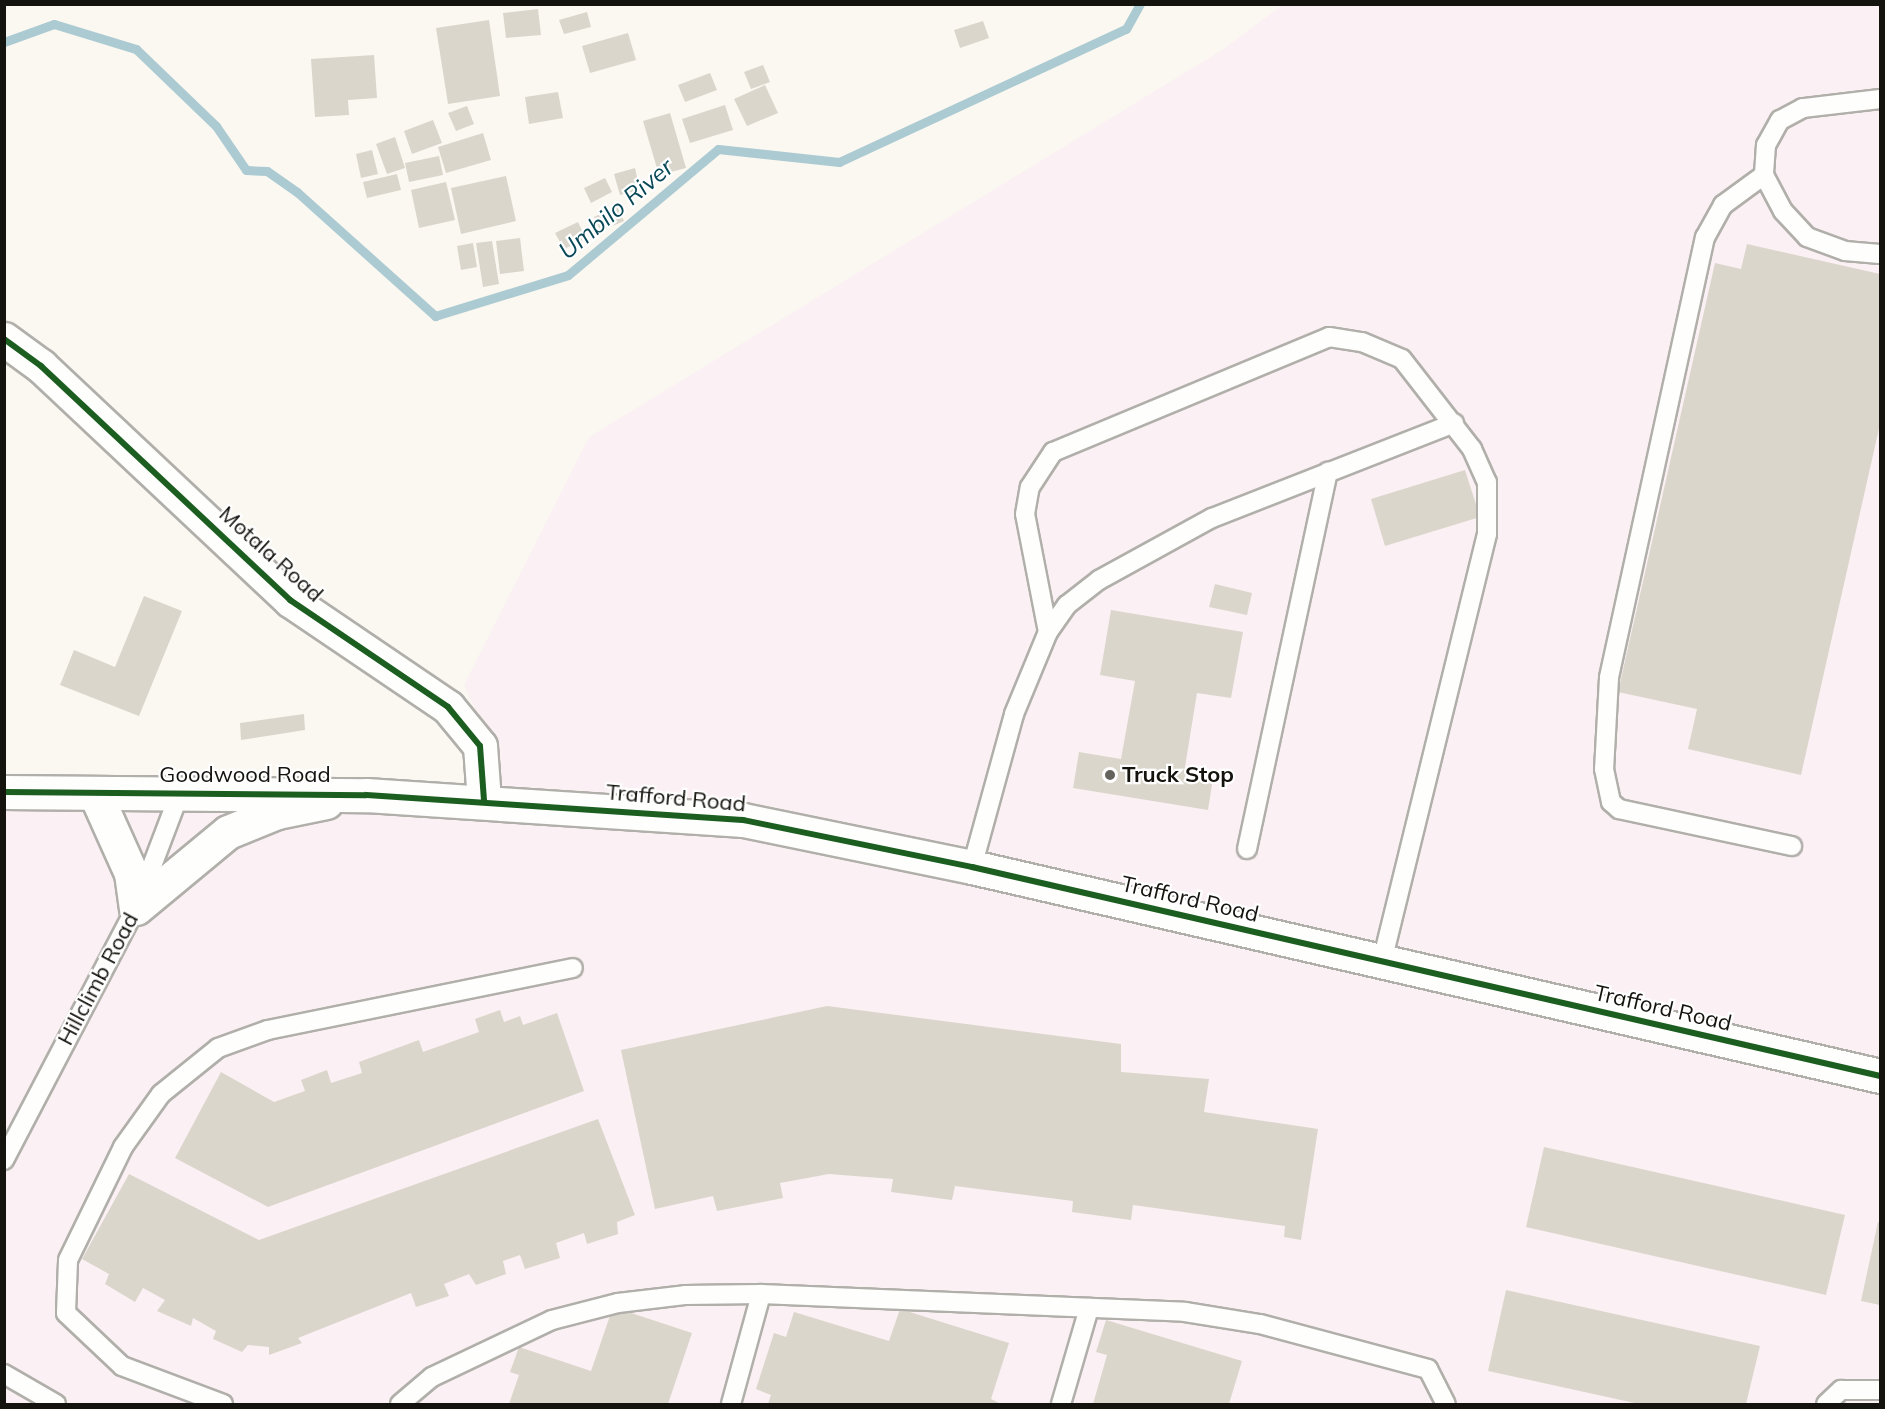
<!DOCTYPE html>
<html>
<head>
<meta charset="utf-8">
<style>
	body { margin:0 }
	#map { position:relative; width:1885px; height:1409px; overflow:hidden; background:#faf8f1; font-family:Mulish,sans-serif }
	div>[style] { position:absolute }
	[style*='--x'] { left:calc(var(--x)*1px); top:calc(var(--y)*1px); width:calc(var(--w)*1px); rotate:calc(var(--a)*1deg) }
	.industrial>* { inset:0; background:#fbf0f3 }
	.stream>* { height:9px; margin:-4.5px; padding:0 4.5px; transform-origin:4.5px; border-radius:4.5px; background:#accad2 }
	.building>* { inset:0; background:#dad6cc }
	.roads { filter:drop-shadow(2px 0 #b1afaa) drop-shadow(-2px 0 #b1afaa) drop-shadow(0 2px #b1afaa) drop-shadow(0 -2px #b1afaa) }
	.lane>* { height:18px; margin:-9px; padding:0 9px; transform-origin:9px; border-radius:9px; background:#fefefd }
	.street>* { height:33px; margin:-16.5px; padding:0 16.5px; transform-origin:16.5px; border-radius:16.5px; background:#fefefd }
	.secondary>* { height:33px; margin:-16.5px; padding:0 16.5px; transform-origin:16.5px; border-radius:16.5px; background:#fefefd }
	.cycleway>* { height:6px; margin:-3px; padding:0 3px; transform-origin:3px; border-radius:3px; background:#1b5e20 }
	.dots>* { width:16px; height:16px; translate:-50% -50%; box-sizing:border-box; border:3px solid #fff; border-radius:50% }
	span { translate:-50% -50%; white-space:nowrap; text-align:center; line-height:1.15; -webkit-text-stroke:4.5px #fff; paint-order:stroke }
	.street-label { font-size:22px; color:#14130e }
	.poi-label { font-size:22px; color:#14130e; font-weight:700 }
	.left { translate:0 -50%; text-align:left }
	.water-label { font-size:24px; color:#084857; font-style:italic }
	.frame { position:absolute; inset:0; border:6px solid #14130e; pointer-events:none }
</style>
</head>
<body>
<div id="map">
	<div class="industrial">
		<i style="clip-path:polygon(1282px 5px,1880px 5px,1880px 1404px,5px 1404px,5px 787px,490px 796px,492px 748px,464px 685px,589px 437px,1222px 50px)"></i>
	</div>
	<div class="stream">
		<i style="--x:4;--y:42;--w:53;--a:-19.8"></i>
		<i style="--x:54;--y:24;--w:86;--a:17"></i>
		<i style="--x:136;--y:49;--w:111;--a:43.9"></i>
		<i style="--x:216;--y:126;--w:53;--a:55.7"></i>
		<i style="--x:246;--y:170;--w:21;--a:3"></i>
		<i style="--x:267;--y:171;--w:37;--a:35"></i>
		<i style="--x:297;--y:192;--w:186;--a:41.9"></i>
		<i style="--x:435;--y:316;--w:139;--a:-17.1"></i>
		<i style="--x:568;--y:275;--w:196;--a:-40"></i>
		<i style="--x:718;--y:149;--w:122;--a:6.1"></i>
		<i style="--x:839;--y:162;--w:316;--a:-24.9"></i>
		<i style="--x:1126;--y:29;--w:29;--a:-61"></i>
	</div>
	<div class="building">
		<i style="clip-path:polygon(538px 9px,541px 35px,506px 38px,503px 13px)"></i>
		<i style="clip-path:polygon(587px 12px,591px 27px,564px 34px,559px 20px)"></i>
		<i style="clip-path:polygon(489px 20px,500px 96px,448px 104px,436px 28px)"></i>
		<i style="clip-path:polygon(983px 21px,989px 38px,960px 48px,954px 30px)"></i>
		<i style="clip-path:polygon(628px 33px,636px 60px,590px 73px,582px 46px)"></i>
		<i style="clip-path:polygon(374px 55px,377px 98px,348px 100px,349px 115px,315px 117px,311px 59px)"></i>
		<i style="clip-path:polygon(763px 65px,770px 82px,751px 89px,744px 72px)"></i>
		<i style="clip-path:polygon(710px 73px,717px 90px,685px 102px,678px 85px)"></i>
		<i style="clip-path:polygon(765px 85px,778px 113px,747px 126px,734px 99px)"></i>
		<i style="clip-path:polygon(558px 92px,563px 118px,529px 124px,525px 97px)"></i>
		<i style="clip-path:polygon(725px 105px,733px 130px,690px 143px,682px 119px)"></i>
		<i style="clip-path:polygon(467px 106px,474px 124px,456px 131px,448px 113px)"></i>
		<i style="clip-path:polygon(670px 113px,686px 168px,659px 175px,643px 121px)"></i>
		<i style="clip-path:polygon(433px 120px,442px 143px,412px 154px,404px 131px)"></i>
		<i style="clip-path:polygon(483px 133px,491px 160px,446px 173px,438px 147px)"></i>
		<i style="clip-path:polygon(395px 137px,405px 168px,387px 174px,376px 144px)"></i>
		<i style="clip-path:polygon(372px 150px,378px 174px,361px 178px,356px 154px)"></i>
		<i style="clip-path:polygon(439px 156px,443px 175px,409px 182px,405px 163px)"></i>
		<i style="clip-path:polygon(635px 168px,640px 190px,620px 195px,614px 174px)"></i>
		<i style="clip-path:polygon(397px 174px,401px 190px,367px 198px,363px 182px)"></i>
		<i style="clip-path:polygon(506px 176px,516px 221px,461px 234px,451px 188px)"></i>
		<i style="clip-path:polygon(605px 178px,612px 192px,591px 203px,584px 188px)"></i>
		<i style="clip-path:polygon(446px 182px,455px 220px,419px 228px,411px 190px)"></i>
		<i style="clip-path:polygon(617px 206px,624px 221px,601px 231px,594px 217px)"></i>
		<i style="clip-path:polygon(578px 222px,586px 239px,564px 249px,555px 233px)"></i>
		<i style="clip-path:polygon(520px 238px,524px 271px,500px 274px,496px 241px)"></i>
		<i style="clip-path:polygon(492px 241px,499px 284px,483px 287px,476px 243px)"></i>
		<i style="clip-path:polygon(473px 243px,477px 267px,461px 270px,457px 246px)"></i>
		<i style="clip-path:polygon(1747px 244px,1880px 274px,1880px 424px,1801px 775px,1688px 749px,1697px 709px,1618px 692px,1715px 263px,1741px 269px)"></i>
		<i style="clip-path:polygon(1465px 470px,1480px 517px,1385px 546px,1371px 499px)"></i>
		<i style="clip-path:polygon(1215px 584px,1252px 593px,1247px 615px,1209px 607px)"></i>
		<i style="clip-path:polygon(144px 596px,182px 611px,139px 716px,60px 685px,74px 650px,115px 667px)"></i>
		<i style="clip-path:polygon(1111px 610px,1243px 632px,1231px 698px,1197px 693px,1184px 773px,1213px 778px,1208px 810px,1073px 788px,1079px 752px,1121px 759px,1135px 681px,1100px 675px)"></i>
		<i style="clip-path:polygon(304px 714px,305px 730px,241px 740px,240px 723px)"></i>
		<i style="clip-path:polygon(827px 1006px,1121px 1044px,1121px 1072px,1209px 1079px,1204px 1112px,1318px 1129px,1301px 1240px,1284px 1237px,1285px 1226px,1133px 1205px,1131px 1220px,1072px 1212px,1073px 1201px,955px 1186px,952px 1200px,891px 1192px,893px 1179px,829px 1174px,780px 1183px,783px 1198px,717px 1211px,713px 1196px,655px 1209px,621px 1050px)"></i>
		<i style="clip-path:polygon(500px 1010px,504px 1022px,520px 1016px,523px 1025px,557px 1013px,584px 1091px,268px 1207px,175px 1158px,221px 1072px,274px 1102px,305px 1091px,301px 1080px,327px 1070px,331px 1083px,362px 1073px,359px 1062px,419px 1040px,423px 1052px,479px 1032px,475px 1019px)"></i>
		<i style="clip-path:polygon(598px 1119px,635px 1215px,617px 1222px,618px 1234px,587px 1244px,584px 1233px,556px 1243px,560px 1258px,525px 1269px,520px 1255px,503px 1261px,506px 1274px,476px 1285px,469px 1274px,444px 1284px,449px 1296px,416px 1307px,411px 1293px,298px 1338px,302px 1343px,269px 1355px,269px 1347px,248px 1345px,242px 1352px,213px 1339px,216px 1331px,193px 1318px,191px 1326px,157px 1311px,165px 1300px,143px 1288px,135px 1302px,105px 1284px,109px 1274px,82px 1259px,129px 1174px,259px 1240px)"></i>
		<i style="clip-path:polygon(1544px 1147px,1845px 1215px,1826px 1295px,1526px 1227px)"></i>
		<i style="clip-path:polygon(1878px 1222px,1880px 1223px,1880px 1305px,1861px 1301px)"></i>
		<i style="clip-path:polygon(1506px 1290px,1760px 1346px,1746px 1404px,1639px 1404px,1488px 1371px)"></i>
		<i style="clip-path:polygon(613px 1307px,692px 1333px,668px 1404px,509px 1404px,519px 1375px,510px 1372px,519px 1347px,591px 1371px)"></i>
		<i style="clip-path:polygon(900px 1309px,1009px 1343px,991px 1399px,1001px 1404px,768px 1404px,771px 1395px,756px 1389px,774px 1333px,786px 1337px,794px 1312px,889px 1341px)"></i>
		<i style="clip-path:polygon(1106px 1320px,1242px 1361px,1229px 1404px,1093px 1404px,1107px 1355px,1096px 1352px)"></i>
	</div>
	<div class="roads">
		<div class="lane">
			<i style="--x:1880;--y:99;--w:78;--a:173.3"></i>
			<i style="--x:1803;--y:108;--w:26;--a:152"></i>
			<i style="--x:1780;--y:120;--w:29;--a:119"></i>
			<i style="--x:1766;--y:145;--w:30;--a:94"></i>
			<i style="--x:1764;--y:175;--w:41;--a:62.2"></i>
			<i style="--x:1783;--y:211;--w:35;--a:47"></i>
			<i style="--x:1807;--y:237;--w:40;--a:20.2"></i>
			<i style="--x:1845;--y:251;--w:35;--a:5"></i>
			<i style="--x:1764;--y:175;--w:51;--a:143.8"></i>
			<i style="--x:1723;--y:205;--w:37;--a:119"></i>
			<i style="--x:1705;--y:237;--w:451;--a:102.3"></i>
			<i style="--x:1609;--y:678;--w:91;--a:93.1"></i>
			<i style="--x:1604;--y:769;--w:34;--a:78"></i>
			<i style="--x:1611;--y:802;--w:11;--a:41"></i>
			<i style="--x:1619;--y:809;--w:177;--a:12.1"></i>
			<i style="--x:1048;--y:632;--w:120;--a:-101"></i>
			<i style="--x:1025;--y:514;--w:27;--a:-80"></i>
			<i style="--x:1030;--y:487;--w:42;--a:-56.7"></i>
			<i style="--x:1053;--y:452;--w:299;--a:-22.6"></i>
			<i style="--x:1329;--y:337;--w:33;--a:9"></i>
			<i style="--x:1362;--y:342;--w:43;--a:23"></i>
			<i style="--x:1402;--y:359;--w:114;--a:52.1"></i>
			<i style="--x:1472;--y:449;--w:36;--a:66"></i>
			<i style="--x:1487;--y:482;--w:52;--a:90"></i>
			<i style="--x:1487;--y:534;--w:440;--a:103.8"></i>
			<i style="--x:1247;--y:849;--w:386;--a:-77.9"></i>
			<i style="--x:972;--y:867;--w:159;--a:-74.6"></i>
			<i style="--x:1014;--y:714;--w:89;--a:-67.5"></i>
			<i style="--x:1048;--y:632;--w:33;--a:-55"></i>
			<i style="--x:1067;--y:605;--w:41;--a:-38"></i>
			<i style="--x:1099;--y:580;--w:129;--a:-28.8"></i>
			<i style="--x:1212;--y:518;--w:260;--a:-21.4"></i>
			<i style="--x:4;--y:1160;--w:284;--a:-62.4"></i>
			<i style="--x:136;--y:908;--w:124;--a:-69.2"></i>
			<i style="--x:4;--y:1374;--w:60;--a:30"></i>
			<i style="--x:223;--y:1404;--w:108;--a:-159.4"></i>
			<i style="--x:122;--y:1366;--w:77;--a:-136.6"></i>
			<i style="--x:66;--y:1313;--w:53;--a:-87.8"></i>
			<i style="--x:68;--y:1260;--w:126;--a:-64"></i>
			<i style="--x:123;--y:1147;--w:65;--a:-54.4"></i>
			<i style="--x:161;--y:1094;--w:73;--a:-38.9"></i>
			<i style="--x:218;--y:1048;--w:53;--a:-19.8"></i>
			<i style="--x:268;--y:1030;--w:311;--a:-11.5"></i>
			<i style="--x:400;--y:1404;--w:42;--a:-40.2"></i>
			<i style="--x:432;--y:1377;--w:133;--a:-25.4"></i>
			<i style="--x:552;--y:1320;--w:68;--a:-14.4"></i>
			<i style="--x:618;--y:1303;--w:67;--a:-6.8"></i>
			<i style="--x:685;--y:1295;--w:76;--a:-0.8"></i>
			<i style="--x:761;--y:1294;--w:424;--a:2.4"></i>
			<i style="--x:1185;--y:1312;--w:76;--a:9.1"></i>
			<i style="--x:1260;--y:1324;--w:174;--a:15"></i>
			<i style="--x:1428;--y:1369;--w:39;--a:63"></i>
			<i style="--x:731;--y:1404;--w:114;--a:-74.7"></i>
			<i style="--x:1061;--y:1404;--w:100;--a:-73.7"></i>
			<i style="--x:1826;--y:1404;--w:21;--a:-43"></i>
			<i style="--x:1841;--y:1390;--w:39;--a:0"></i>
		</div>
		<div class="street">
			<i style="--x:4;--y:339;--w:46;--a:36.1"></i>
			<i style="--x:41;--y:366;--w:342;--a:43.2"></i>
			<i style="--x:290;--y:600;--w:191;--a:34.1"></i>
			<i style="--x:448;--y:707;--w:50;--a:50.6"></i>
			<i style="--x:480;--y:746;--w:55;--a:85.8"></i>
			<i style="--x:95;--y:793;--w:88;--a:65.8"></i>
			<i style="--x:131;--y:873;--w:35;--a:82"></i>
			<i style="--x:136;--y:908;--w:119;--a:-39.6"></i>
			<i style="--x:228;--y:832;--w:53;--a:-22.2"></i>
			<i style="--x:277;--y:812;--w:50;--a:-11.5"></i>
		</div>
		<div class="secondary">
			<i style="--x:4;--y:792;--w:362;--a:0.5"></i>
			<i style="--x:366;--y:795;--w:378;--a:3.8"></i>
			<i style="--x:743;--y:820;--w:234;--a:11.6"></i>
			<i style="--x:972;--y:867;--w:932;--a:12.96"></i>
		</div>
	</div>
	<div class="cycleway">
		<i style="--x:4;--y:339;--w:46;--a:36.1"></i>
		<i style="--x:41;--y:366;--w:342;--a:43.2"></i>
		<i style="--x:290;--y:600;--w:191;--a:34.1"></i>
		<i style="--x:448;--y:707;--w:50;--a:50.6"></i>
		<i style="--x:480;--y:746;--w:55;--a:85.8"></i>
		<i style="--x:4;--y:792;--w:362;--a:0.5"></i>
		<i style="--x:366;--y:795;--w:378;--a:3.8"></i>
		<i style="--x:743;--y:820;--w:234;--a:11.6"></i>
		<i style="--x:972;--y:867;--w:932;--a:12.96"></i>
	</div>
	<div class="dots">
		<i style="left:1110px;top:775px;background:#64635d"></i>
	</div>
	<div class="street-label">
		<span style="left:271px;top:554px;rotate:42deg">Motala Road</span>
		<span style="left:245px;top:775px">Goodwood Road</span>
		<span style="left:676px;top:798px;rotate:5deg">Trafford Road</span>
		<span style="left:1190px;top:899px;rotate:13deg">Trafford Road</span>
		<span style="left:98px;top:979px;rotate:-62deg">Hillclimb Road</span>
		<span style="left:1663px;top:1008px;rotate:13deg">Trafford Road</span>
	</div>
	<div class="poi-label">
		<span class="left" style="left:1122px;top:775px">Truck Stop</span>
	</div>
	<div class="water-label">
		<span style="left:616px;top:209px;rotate:-40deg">Umbilo River</span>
	</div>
	<div class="frame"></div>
</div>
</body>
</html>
